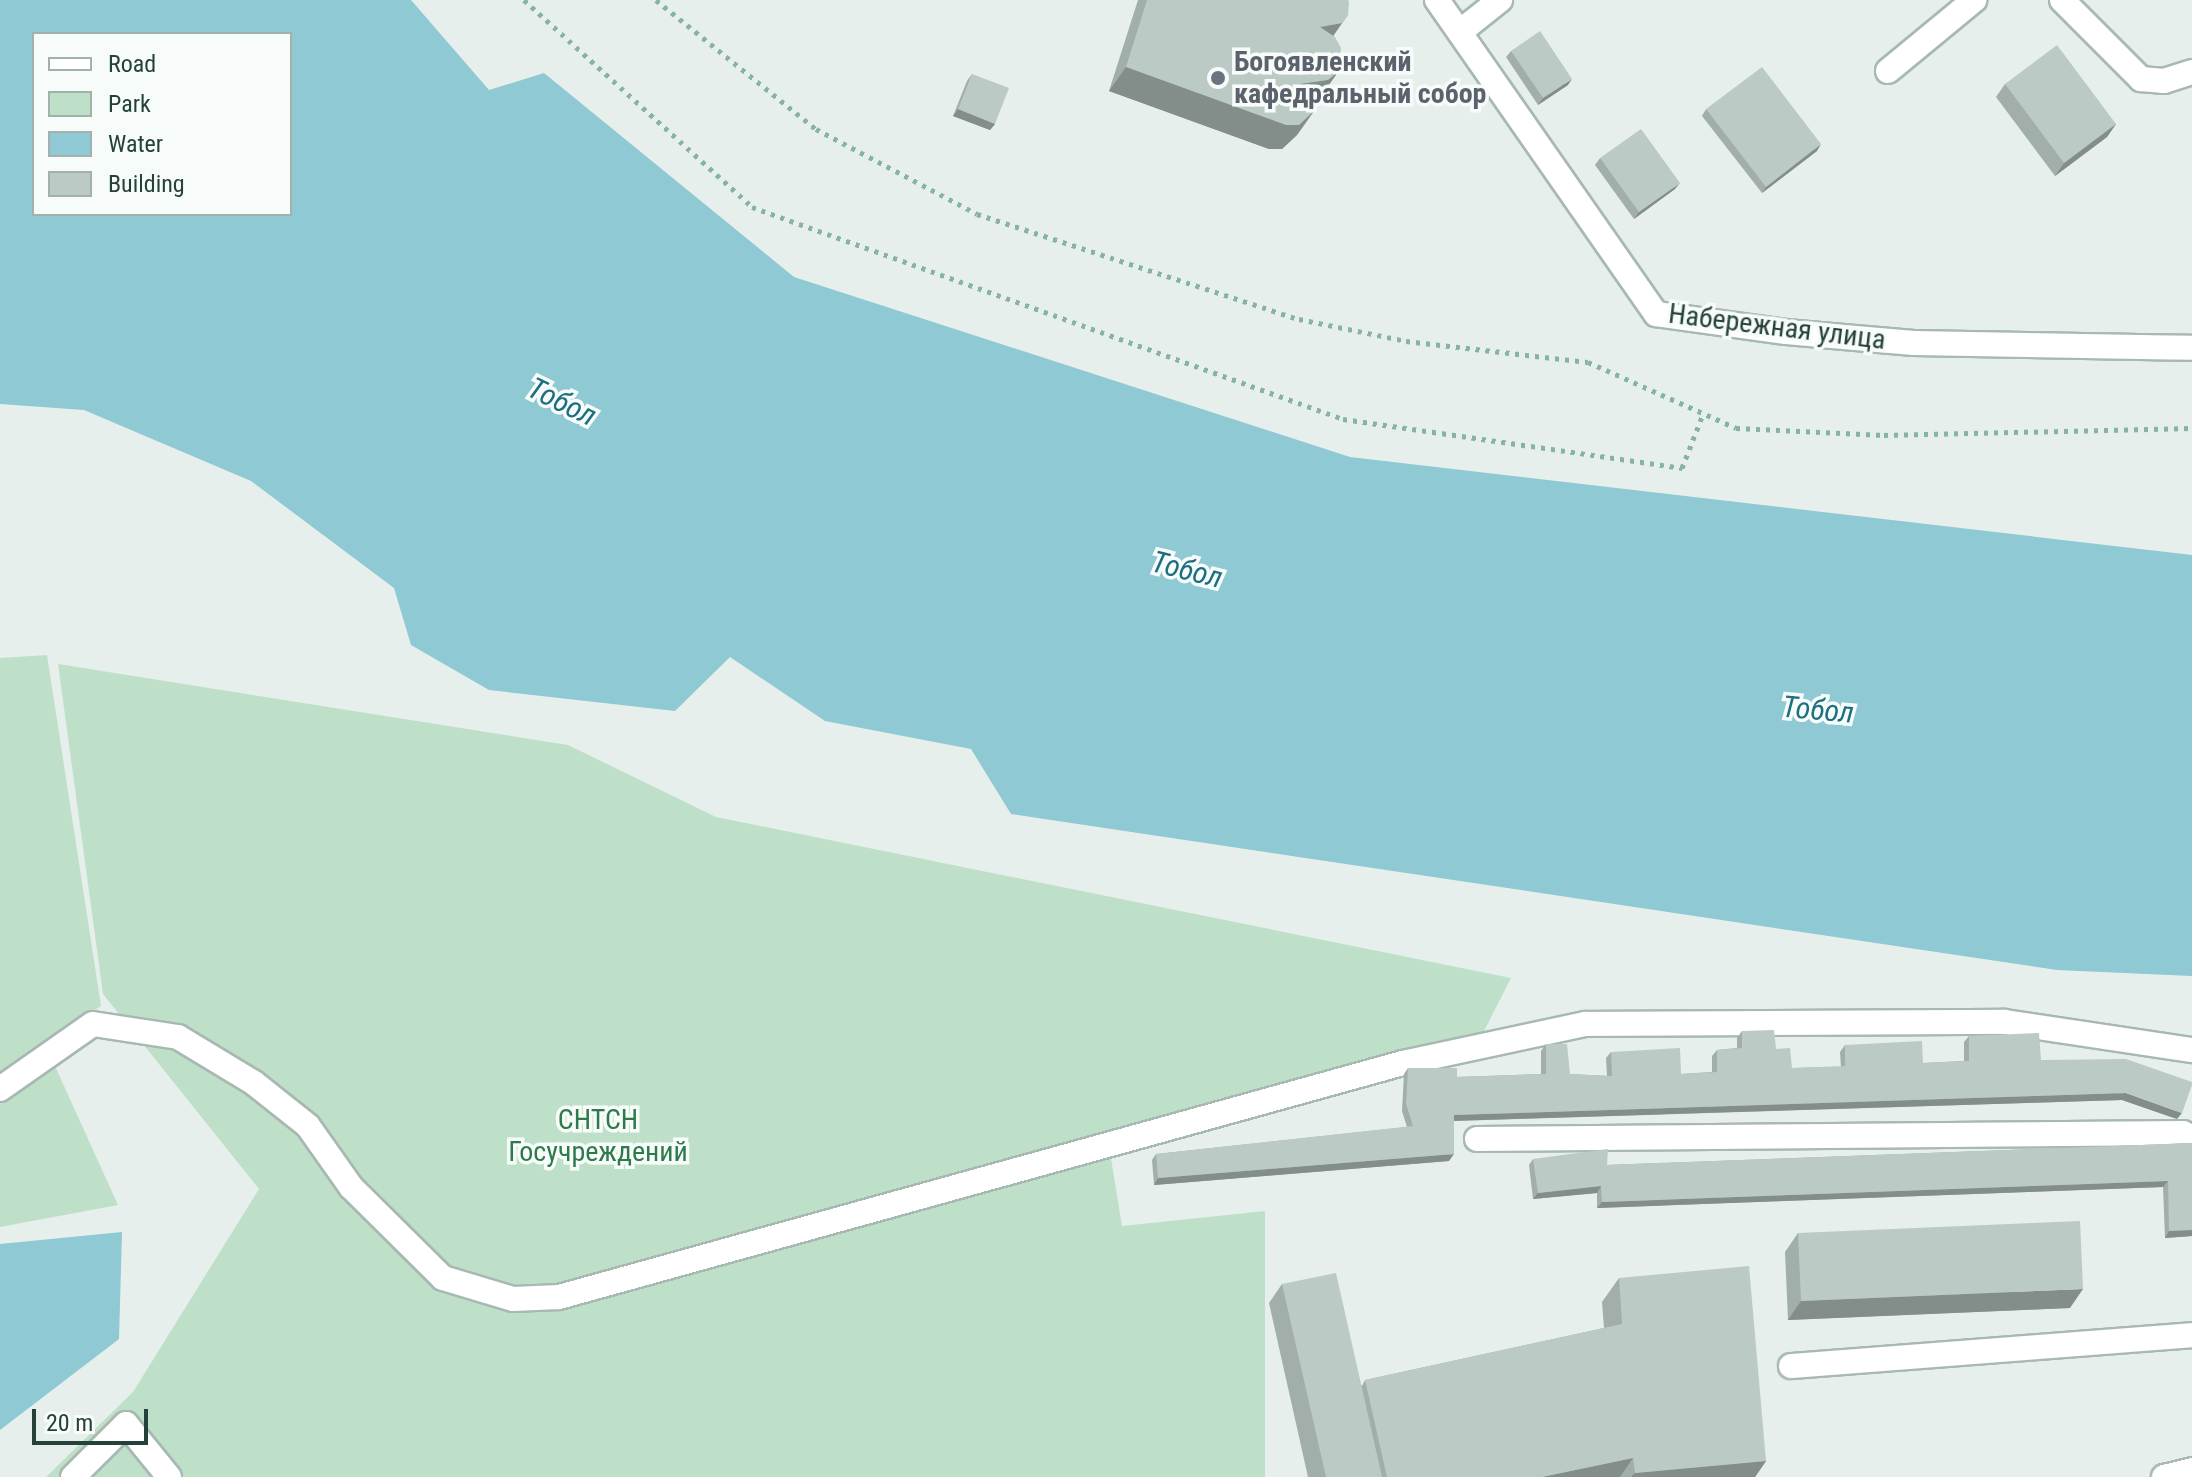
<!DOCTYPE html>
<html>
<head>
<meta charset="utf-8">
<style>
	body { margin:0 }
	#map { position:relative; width:2192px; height:1477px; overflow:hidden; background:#e6efeb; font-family:"Roboto Condensed",sans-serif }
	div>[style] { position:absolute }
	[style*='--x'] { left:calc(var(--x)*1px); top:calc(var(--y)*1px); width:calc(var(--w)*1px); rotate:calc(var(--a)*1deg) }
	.green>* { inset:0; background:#bfe0c8 }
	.water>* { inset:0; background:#8ec9d4 }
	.path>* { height:5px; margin-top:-2.5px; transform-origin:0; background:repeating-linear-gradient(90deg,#86b3a5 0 4px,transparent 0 10px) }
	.roads { filter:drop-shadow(2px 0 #a8b8b2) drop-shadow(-2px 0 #a8b8b2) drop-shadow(0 2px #a8b8b2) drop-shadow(0 -2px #a8b8b2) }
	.minor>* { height:24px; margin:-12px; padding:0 12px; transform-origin:12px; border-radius:12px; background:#fff }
	.wall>* { inset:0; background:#a1aea9 }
	.shaded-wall>* { inset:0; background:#838d89 }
	.building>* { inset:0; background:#bbcac4 }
	.dots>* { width:22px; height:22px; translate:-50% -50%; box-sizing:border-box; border:4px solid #f7fbf9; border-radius:50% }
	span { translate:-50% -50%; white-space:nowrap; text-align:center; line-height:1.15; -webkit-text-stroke:7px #f7fbf9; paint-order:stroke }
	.worship-label { font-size:28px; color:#5b616d; font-weight:700 }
	.left { translate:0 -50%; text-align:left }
	.street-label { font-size:28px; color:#24423a }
	.park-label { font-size:28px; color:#2d7a4b }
	.water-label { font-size:30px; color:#1c6f80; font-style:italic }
	.legend { position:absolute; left:32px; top:32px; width:260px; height:184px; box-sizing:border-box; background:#f7fbf9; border:2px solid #a3b1ad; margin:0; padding:10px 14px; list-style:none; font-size:24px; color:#24423a }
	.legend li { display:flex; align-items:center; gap:16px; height:40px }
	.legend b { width:40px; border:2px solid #a3b1ad }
	.scale { position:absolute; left:32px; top:1409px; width:116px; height:36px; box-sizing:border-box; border:4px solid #24423a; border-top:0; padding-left:10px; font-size:24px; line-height:28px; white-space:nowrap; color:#24423a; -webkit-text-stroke:6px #f7fbf9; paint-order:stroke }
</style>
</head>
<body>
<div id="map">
	<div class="green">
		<i style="clip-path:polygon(47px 655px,101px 1006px,0 1071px,0 658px)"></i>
		<i style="clip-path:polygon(58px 664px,568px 745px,716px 817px,1511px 978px,1481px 1037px,1107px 1134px,1122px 1226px,1265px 1211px,1265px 1477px,46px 1477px,133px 1392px,259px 1189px,103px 994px)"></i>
		<i style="clip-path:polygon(54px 1064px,118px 1205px,0 1227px,0 1096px)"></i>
	</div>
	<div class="water">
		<i style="clip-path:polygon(evenodd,0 0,411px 0,489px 90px,544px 73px,794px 277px,1350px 457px,2192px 555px,2192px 976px,2057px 970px,1011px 814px,971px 749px,825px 721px,730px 657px,675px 711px,489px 690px,411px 645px,394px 588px,251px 481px,84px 410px,0 404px,0 0,290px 34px,290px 214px,34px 214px,34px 34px,290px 34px)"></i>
		<i style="clip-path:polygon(122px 1232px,119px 1339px,0 1430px,0 1244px)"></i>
	</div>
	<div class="path">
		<i style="--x:524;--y:0;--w:308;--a:42.2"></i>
		<i style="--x:752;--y:207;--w:628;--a:19.73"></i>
		<i style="--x:1343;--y:419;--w:343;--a:8.2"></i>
		<i style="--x:1682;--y:468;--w:58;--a:-68.7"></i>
		<i style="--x:656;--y:0;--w:206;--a:38.9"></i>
		<i style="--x:816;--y:129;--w:182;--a:27.8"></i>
		<i style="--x:977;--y:214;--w:339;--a:18.1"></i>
		<i style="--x:1299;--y:319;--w:109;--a:11.6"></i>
		<i style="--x:1406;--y:341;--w:183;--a:6.6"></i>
		<i style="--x:1588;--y:362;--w:162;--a:24"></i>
		<i style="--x:1736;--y:428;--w:148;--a:2.7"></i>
		<i style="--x:1884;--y:435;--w:308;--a:-1.3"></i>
	</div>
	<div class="roads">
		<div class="minor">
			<i style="--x:1437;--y:0;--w:383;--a:55.1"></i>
			<i style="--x:1656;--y:314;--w:131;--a:7.9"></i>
			<i style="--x:1786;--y:332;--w:128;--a:4.9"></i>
			<i style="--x:1914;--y:343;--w:278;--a:1"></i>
			<i style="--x:2062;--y:0;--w:112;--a:45"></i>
			<i style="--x:2141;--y:79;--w:23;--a:5"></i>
			<i style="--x:2164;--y:81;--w:29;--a:-18"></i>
			<i style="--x:1461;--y:31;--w:50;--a:-38.5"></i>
			<i style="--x:1888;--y:71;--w:112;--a:-39.5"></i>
			<i style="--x:0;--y:1089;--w:113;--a:-35"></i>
			<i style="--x:93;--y:1024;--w:86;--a:8.7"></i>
			<i style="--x:178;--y:1037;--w:89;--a:31.2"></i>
			<i style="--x:254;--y:1083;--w:69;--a:38.5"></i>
			<i style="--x:308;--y:1126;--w:75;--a:54.8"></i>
			<i style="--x:351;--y:1187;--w:129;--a:44.7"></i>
			<i style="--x:443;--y:1278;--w:73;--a:16.7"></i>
			<i style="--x:513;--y:1299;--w:46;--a:-2.5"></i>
			<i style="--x:559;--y:1297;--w:876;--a:-15.5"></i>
			<i style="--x:1403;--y:1063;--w:186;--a:-12.1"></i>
			<i style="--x:1585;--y:1024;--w:419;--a:-0.3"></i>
			<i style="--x:2004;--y:1022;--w:190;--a:8.5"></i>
			<i style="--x:1477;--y:1139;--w:706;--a:-0.49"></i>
			<i style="--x:2183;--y:1133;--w:10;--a:29"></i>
			<i style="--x:1791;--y:1366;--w:402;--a:-4.4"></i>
			<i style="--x:73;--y:1477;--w:75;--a:-45"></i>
			<i style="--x:126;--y:1424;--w:68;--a:50.9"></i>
			<i style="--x:2164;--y:1477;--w:29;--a:-14"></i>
		</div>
	</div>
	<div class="wall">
		<i style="clip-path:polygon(1138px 0,1348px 0,1348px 15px,1333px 36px,1338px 72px,1321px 96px,1314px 102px,1314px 111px,1297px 135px,1282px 149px,1269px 149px,1109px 91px)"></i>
		<i style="clip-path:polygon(1511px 51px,1568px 85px,1538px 105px,1506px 57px)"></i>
		<i style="clip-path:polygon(972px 74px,995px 124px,990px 130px,953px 116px,967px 81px)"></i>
		<i style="clip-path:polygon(2005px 84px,2116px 124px,2107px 137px,2055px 176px,1996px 97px)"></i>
		<i style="clip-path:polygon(1706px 109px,1817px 151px,1762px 193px,1702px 116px)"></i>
		<i style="clip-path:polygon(1600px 158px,1675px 189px,1634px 219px,1595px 165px)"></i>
		<i style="clip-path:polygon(1742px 1031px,1776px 1049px,1792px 1068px,1841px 1067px,1840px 1052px,1845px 1045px,1923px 1063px,1964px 1061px,1964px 1042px,1969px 1036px,2041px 1060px,2177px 1119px,2122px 1100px,1454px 1121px,1449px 1161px,1154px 1185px,1152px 1160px,1156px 1154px,1407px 1127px,1402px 1111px,1404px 1074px,1408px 1068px,1457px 1077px,1541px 1074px,1541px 1051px,1546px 1044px,1570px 1074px,1607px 1076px,1606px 1058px,1611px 1052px,1681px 1074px,1712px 1072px,1712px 1056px,1717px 1050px,1737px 1048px,1737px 1038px)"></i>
		<i style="clip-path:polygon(2192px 1143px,2192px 1236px,2165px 1238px,2163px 1187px,1597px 1208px,1597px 1193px,1533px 1199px,1529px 1165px,1533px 1159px,1607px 1165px)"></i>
		<i style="clip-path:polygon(1798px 1233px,2070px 1308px,1788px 1320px,1785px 1252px)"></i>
		<i style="clip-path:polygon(1619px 1278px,1766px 1461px,1755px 1477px,1308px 1477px,1269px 1303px,1282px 1284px,1362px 1386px,1365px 1380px,1604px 1328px,1602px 1302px)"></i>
	</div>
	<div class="shaded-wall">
		<i style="clip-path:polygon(1342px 23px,1325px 48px,1320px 27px)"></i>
		<i style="clip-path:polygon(1126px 67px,1314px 111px,1297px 135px,1282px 149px,1269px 149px,1109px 91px)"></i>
		<i style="clip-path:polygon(1338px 72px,1321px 96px,1311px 105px,1300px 84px)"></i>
		<i style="clip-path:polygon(1572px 79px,1568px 85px,1538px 105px,1543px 98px)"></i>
		<i style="clip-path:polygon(958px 109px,995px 124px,990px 130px,953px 116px)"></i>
		<i style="clip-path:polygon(2116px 124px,2107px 137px,2055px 176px,2064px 163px)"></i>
		<i style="clip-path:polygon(1821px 144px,1817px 151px,1762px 193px,1766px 187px)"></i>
		<i style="clip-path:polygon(1680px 183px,1675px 189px,1634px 219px,1639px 212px)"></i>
		<i style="clip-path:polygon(2126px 1093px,2182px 1113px,2177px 1119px,2122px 1100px,1449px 1121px,1454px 1115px)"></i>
		<i style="clip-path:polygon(1454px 1154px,1449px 1161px,1154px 1185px,1158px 1178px)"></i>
		<i style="clip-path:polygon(2168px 1181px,2163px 1187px,1597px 1208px,1602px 1202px)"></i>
		<i style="clip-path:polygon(1601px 1186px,1597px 1193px,1533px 1199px,1538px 1193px)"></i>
		<i style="clip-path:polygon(2192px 1230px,2192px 1236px,2165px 1238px,2169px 1231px)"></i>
		<i style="clip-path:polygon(2083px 1289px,2070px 1308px,1788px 1320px,1801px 1301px)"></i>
		<i style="clip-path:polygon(1633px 1458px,1620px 1477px,1542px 1477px)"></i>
		<i style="clip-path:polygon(1766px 1461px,1755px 1477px,1631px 1477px,1635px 1473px)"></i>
	</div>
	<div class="building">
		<i style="clip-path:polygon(1147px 0,1348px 0,1349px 2px,1348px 15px,1342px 23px,1320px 27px,1335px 37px,1341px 48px,1338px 72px,1328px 80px,1300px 84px,1314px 98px,1314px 111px,1299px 125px,1286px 125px,1126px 67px)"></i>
		<i style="clip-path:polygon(1540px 31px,1572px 79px,1543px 98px,1511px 51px)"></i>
		<i style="clip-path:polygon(2057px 45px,2116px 124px,2064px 163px,2005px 84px)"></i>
		<i style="clip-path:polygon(1762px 67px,1821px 144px,1766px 187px,1706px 109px)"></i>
		<i style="clip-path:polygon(972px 74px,1009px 88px,995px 124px,958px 109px)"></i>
		<i style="clip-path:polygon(1641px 129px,1680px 183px,1639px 212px,1600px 158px)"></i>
		<i style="clip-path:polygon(1774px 1030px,1776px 1049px,1790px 1048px,1792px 1068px,1845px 1066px,1845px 1045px,1922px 1041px,1923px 1063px,1969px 1061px,1969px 1036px,2039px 1033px,2041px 1060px,2126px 1059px,2192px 1082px,2192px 1085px,2182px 1113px,2126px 1093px,1454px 1115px,1454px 1154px,1158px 1178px,1156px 1154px,1413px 1126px,1406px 1104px,1408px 1068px,1457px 1068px,1457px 1077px,1546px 1074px,1546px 1044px,1567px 1044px,1570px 1074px,1612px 1076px,1611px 1052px,1680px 1048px,1681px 1074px,1717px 1072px,1717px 1050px,1742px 1048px,1742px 1031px)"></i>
		<i style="clip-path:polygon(2192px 1143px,2192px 1230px,2169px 1231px,2168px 1181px,1602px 1202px,1601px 1186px,1538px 1193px,1533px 1159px,1608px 1149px,1607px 1165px)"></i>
		<i style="clip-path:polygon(2080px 1221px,2083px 1289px,1801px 1301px,1798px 1233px)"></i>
		<i style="clip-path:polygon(1749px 1266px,1766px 1461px,1635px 1473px,1633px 1458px,1542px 1477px,1387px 1477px,1365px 1380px,1622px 1324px,1619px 1278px)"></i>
		<i style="clip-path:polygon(1336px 1273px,1382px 1477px,1326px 1477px,1282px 1284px)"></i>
	</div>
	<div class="dots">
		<i style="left:1218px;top:78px;background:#6b7280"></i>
	</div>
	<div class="worship-label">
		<span class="left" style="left:1234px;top:78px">Богоявленский<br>кафедральный собор</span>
	</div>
	<div class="street-label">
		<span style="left:1777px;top:327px;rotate:7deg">Набережная улица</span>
	</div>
	<div class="park-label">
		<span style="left:598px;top:1136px">СНТСН<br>Госучреждений</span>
	</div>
	<div class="water-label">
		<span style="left:562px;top:402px;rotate:26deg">Тобол</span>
		<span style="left:1187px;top:570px;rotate:14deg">Тобол</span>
		<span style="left:1818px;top:710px;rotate:5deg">Тобол</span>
	</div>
	<ul class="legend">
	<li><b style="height:10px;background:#fff"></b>Road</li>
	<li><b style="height:22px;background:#bfe0c8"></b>Park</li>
	<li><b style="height:22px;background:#8ec9d4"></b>Water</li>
	<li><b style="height:22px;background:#bbcac4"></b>Building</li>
	</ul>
	<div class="scale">20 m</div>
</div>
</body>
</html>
